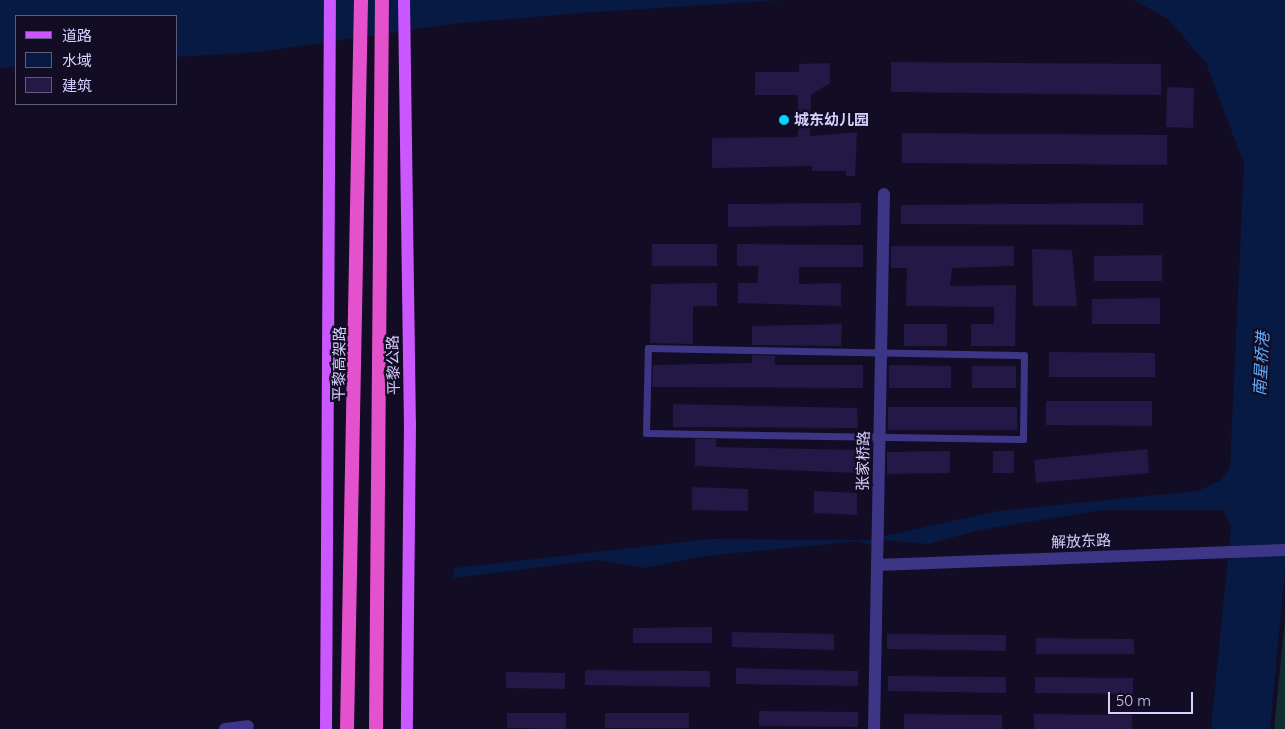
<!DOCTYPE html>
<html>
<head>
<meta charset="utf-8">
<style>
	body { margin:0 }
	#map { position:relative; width:1285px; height:729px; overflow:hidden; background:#120d24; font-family:Quicksand,"Noto Sans SC",sans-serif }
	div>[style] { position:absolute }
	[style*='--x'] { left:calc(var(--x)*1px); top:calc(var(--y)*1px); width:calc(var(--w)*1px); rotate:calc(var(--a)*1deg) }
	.green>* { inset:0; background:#102e2f }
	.water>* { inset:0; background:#071a43 }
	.building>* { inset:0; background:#241846 }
	.service>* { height:7px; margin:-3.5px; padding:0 3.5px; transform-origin:3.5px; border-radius:3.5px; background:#3d3686 }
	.minor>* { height:12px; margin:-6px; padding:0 6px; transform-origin:6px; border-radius:6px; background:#3d3686 }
	.primary>* { height:12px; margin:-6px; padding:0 6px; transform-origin:6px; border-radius:6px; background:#ca57ff }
	.trunk>* { height:14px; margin:-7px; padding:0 7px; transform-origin:7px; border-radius:7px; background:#e451cc }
	.dots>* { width:14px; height:14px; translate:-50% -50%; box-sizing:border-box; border:2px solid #120d24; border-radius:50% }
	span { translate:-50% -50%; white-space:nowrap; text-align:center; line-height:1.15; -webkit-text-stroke:4.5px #120d24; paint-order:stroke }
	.poi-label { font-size:15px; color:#d8d0ff; font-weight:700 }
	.left { translate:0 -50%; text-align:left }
	.street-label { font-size:15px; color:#d8d0ff }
	.water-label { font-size:16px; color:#5eacff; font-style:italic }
	.legend { position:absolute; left:15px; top:15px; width:162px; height:90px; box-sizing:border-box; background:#120d24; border:1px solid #615b7c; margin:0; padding:6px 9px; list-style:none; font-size:15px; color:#d8d0ff }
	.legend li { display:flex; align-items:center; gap:10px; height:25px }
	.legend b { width:25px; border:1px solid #615b7c }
	.scale { position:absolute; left:1108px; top:692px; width:85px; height:22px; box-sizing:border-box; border:2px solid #d8d0ff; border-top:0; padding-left:6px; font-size:15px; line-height:18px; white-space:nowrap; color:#d8d0ff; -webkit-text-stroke:4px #120d24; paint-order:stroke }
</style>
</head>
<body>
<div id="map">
	<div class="green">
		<i style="clip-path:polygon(1285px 620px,1285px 729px,1274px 729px)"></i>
	</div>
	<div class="water">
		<i style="clip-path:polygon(0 0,900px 0,782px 0,581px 13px,452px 24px,259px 52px,176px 57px,176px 16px,16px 16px,16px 67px,0 68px)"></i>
		<i style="clip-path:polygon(1134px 0,1285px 0,1285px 570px,1270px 729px,1211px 729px,1231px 528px,1224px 510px,1102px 510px,980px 530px,929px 544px,883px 540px,868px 545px,859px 541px,704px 556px,645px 568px,597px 560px,453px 578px,454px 568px,710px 539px,866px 540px,998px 511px,1197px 491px,1220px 481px,1230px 468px,1244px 164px,1206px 63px,1168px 19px)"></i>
	</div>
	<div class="building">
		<i style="clip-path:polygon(891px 62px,1161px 64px,1161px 95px,891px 92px)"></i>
		<i style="clip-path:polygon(830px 63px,830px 83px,811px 95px,810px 136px,857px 132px,855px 176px,846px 176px,846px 171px,812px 171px,812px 166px,712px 168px,712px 138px,798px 137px,798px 95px,755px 95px,755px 72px,799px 72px,799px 64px)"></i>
		<i style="clip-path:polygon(1167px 87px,1194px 88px,1193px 128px,1166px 127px)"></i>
		<i style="clip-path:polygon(902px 133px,1167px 135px,1167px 165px,902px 163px)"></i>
		<i style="clip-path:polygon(861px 203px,861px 225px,728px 227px,728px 204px)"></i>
		<i style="clip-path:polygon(1143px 203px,1143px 225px,901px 224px,901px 205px)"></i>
		<i style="clip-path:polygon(652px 244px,717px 244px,717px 266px,652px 266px)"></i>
		<i style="clip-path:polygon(737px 244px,863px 245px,863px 267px,799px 267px,799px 284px,841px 283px,841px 306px,738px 303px,738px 283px,758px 283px,758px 266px,737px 266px)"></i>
		<i style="clip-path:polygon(891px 246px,1014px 246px,1014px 266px,952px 268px,950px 286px,1016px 285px,1015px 346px,971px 346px,971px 324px,994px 324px,994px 307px,906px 306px,907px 268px,891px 268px)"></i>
		<i style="clip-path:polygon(1032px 249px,1072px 250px,1077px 306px,1033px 306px)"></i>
		<i style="clip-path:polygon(1162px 255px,1162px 281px,1094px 281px,1094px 256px)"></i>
		<i style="clip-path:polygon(717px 283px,717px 306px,693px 306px,693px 344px,650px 343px,651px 284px)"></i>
		<i style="clip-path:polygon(1160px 298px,1160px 324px,1092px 324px,1092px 299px)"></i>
		<i style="clip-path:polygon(842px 324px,841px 346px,752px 345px,752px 326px)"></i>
		<i style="clip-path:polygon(904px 324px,947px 324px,947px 346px,904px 346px)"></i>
		<i style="clip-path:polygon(1049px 352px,1155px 353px,1155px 377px,1049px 377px)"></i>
		<i style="clip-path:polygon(752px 355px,775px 356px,775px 365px,863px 365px,863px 388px,652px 387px,653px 365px,752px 363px)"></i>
		<i style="clip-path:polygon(889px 365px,951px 366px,951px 388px,889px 388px)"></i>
		<i style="clip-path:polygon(972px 366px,1016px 366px,1016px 388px,972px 388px)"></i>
		<i style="clip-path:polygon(1046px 401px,1152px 401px,1152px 426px,1046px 425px)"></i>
		<i style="clip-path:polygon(673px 404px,857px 408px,858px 428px,673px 427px)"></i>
		<i style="clip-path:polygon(888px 407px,1017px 407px,1017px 430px,888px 430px)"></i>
		<i style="clip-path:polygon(695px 439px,716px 439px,716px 447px,857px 450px,857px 473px,695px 466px)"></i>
		<i style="clip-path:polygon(1147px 449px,1149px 473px,1036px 483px,1034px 460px)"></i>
		<i style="clip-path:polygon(950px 451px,950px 473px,887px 474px,887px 452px)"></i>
		<i style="clip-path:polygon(993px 451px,1014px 451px,1014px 473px,993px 473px)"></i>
		<i style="clip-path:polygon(692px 487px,748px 489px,748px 511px,692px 510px)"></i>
		<i style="clip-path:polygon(814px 491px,857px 493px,857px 515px,814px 513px)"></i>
		<i style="clip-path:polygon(712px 627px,712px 643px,633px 643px,633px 628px)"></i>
		<i style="clip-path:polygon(732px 632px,834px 634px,834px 650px,732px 647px)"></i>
		<i style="clip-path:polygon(887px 634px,1006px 635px,1006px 651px,887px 649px)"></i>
		<i style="clip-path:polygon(1036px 638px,1134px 639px,1134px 654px,1036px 654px)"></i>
		<i style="clip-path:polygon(736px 668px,858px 671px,858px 686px,736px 684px)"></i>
		<i style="clip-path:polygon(585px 670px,710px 671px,710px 687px,585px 685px)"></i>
		<i style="clip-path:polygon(506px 672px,565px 673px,565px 689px,506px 688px)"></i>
		<i style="clip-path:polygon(888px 676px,1006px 677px,1006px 693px,888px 691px)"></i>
		<i style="clip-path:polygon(1035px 677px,1133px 678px,1133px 694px,1035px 693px)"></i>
		<i style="clip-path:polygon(759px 711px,858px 712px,858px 727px,759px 726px)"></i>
		<i style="clip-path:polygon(507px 713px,566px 713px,566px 729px,507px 728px)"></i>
		<i style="clip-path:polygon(605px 713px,689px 713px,689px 728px,605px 728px)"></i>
		<i style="clip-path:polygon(904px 714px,1002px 715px,1002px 729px,904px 729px)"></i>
		<i style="clip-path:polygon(1034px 714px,1132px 715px,1132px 729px,1034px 729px)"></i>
	</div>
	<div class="service">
		<i style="--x:648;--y:348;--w:376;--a:1.1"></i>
		<i style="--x:1024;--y:355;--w:84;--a:90.7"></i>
		<i style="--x:1023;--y:439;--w:377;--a:-179.1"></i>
		<i style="--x:646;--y:433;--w:85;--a:-88.7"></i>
	</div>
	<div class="minor">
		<i style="--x:877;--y:565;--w:408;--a:-2.1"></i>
		<i style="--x:225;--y:729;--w:23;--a:-7"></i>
		<i style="--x:874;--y:729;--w:535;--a:-88.93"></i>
	</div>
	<div class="primary">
		<i style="--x:404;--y:0;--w:424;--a:89.2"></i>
		<i style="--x:410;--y:424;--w:305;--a:90.6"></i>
		<i style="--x:326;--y:729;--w:729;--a:-89.69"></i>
	</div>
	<div class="trunk">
		<i style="--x:347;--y:729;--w:729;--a:-88.9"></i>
		<i style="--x:376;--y:729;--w:729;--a:-89.53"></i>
	</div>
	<div class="dots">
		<i style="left:784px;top:120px;background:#00d5fb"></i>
	</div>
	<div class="poi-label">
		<span class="left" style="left:794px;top:120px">城东幼儿园</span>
	</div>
	<div class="street-label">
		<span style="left:339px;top:364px;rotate:-89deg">平黎高架路</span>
		<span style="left:393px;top:365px;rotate:-91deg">平黎公路</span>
		<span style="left:863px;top:461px;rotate:-89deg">张家桥路</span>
		<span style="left:1081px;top:541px;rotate:-2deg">解放东路</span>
	</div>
	<div class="water-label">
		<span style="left:1261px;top:364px;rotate:-87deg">南星桥港</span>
	</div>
	<ul class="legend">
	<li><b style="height:6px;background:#ca57ff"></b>道路</li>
	<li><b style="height:14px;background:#071a43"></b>水域</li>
	<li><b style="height:14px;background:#241846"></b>建筑</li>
	</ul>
	<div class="scale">50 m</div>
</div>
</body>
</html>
